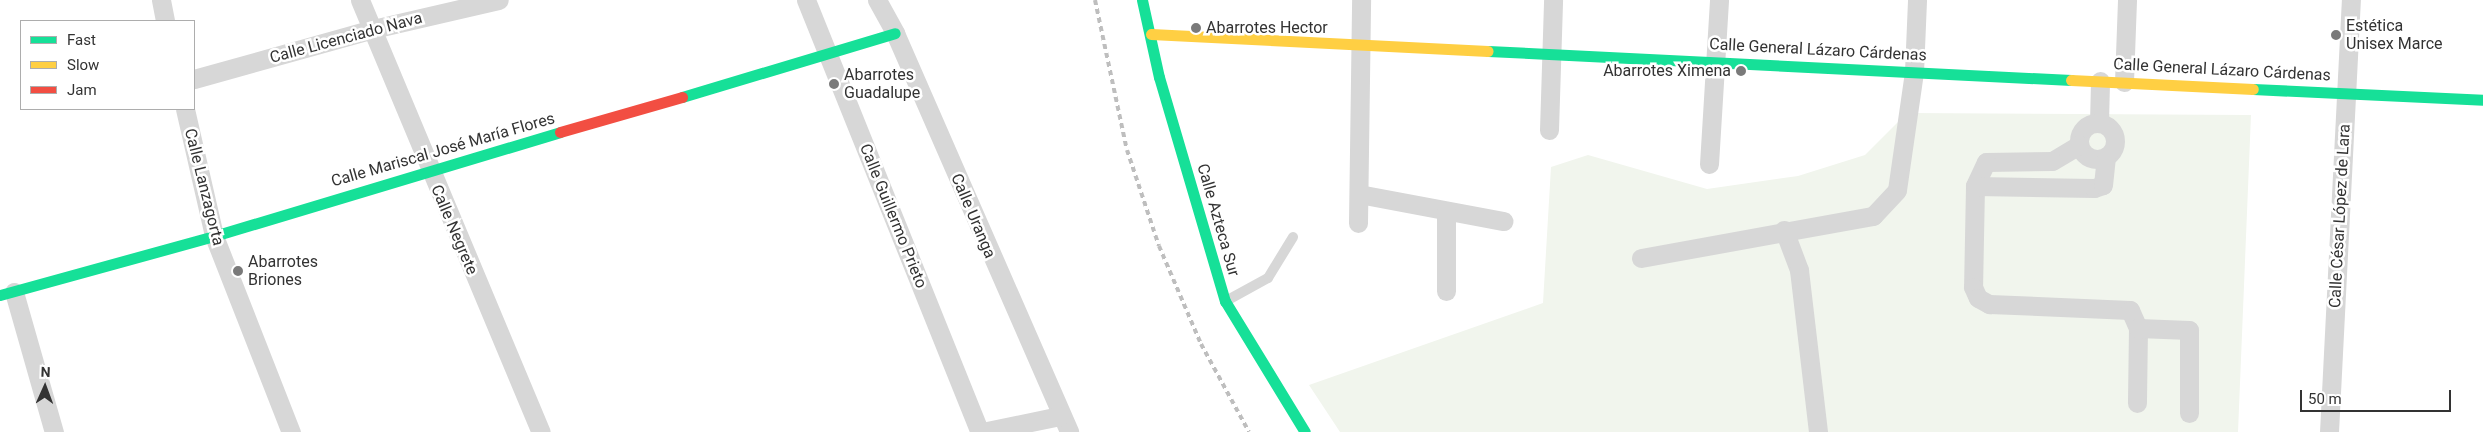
<!DOCTYPE html>
<html>
<head>
<meta charset="utf-8">
<style>
	body { margin:0 }
	#map { position:relative; width:2483px; height:432px; overflow:hidden; background:#fff; font-family:Roboto,sans-serif }
	div>[style] { position:absolute }
	[style*='--x'] { left:calc(var(--x)*1px); top:calc(var(--y)*1px); width:calc(var(--w)*1px); rotate:calc(var(--a)*1deg) }
	.green>* { inset:0; background:#f1f5ed }
	.lane>* { height:10px; margin:-5px; padding:0 5px; transform-origin:5px; border-radius:5px; background:#d7d7d7 }
	.street>* { height:19px; margin:-9.5px; padding:0 9.5px; transform-origin:9.5px; border-radius:9.5px; background:#d7d7d7 }
	.street>.ring { margin:-9.5px; padding:0; box-sizing:content-box; background:none; border:19px solid #d7d7d7; border-radius:50% }
	.fast>* { height:11px; margin:-5.5px; padding:0 5.5px; transform-origin:5.5px; border-radius:5.5px; background:#16e098 }
	.slow>* { height:11px; margin:-5.5px; padding:0 5.5px; transform-origin:5.5px; border-radius:5.5px; background:#ffcf43 }
	.jam>* { height:11px; margin:-5.5px; padding:0 5.5px; transform-origin:5.5px; border-radius:5.5px; background:#f24e42 }
	.rail>* { height:4px; margin-top:-2px; transform-origin:0; background:repeating-linear-gradient(90deg,#bebebe 0 5px,transparent 0 9px) }
	.dots>* { width:14px; height:14px; translate:-50% -50%; box-sizing:border-box; border:2px solid #fff; border-radius:50% }
	span { translate:-50% -50%; white-space:nowrap; text-align:center; line-height:1.15; -webkit-text-stroke:5px #fff; paint-order:stroke }
	.poi-label { font-size:16px; color:#333 }
	.left { translate:0 -50%; text-align:left }
	.right { translate:-100% -50%; text-align:right }
	.street-label { font-size:16px; color:#333 }
	.legend { position:absolute; left:20px; top:20px; width:175px; height:90px; box-sizing:border-box; background:#fff; border:1px solid #adadad; margin:0; padding:6px 9px; list-style:none; font-size:15px; color:#333 }
	.legend li { display:flex; align-items:center; gap:10px; height:25px }
	.legend b { width:25px; border:1px solid #adadad }
	.north { position:absolute; left:20px; top:362px; width:50px; height:50px; -webkit-text-stroke:4px #fff; paint-order:stroke; rotate:2deg; font-size:14px; font-weight:700; line-height:20px; text-align:center; color:#333 }
	.north::after { content:''; display:block; margin:auto; width:18px; height:22px; background:#333; clip-path:polygon(50% 0,100% 100%,50% 72%,0 100%) }
	.scale { position:absolute; left:2300px; top:390px; width:151px; height:22px; box-sizing:border-box; border:2px solid #333; border-top:0; padding-left:6px; font-size:15px; line-height:18px; white-space:nowrap; color:#333; -webkit-text-stroke:4px #fff; paint-order:stroke }
</style>
</head>
<body>
<div id="map">
	<div class="green">
		<i style="clip-path:polygon(1907px 113px,2251px 115px,2238px 432px,1340px 432px,1309px 385px,1543px 303px,1551px 167px,1588px 155px,1707px 189px,1798px 176px,1865px 155px)"></i>
	</div>
	<div class="lane">
		<i style="--x:1226;--y:301;--w:48;--a:-28.7"></i>
		<i style="--x:1268;--y:278;--w:48;--a:-58.6"></i>
	</div>
	<div class="street">
		<i style="--x:161;--y:0;--w:21;--a:79"></i>
		<i style="--x:360;--y:0;--w:468;--a:67.3"></i>
		<i style="--x:806;--y:0;--w:466;--a:68.1"></i>
		<i style="--x:877;--y:0;--w:38;--a:61"></i>
		<i style="--x:895;--y:33;--w:435;--a:66.4"></i>
		<i style="--x:194;--y:79;--w:186;--a:-15.6"></i>
		<i style="--x:373;--y:29;--w:129;--a:-13"></i>
		<i style="--x:2124;--y:82;--w:82;--a:-87.9"></i>
		<i style="--x:185;--y:109;--w:130;--a:77.1"></i>
		<i style="--x:214;--y:236;--w:211;--a:68.6"></i>
		<i style="--x:2099;--y:123;--w:42;--a:-88.6"></i>
		<i class="ring" style="left:2079px;top:123px;width:17px;height:17px"></i>
		<i style="--x:1549;--y:130;--w:130;--a:-88.2"></i>
		<i style="--x:2079;--y:145;--w:31;--a:149"></i>
		<i style="--x:2052;--y:161;--w:66;--a:179.1"></i>
		<i style="--x:1986;--y:162;--w:26;--a:115"></i>
		<i style="--x:1975;--y:186;--w:101;--a:91.1"></i>
		<i style="--x:1973;--y:287;--w:12;--a:66"></i>
		<i style="--x:1978;--y:298;--w:13;--a:29"></i>
		<i style="--x:1989;--y:304;--w:141;--a:2.4"></i>
		<i style="--x:2130;--y:310;--w:20;--a:66"></i>
		<i style="--x:2138;--y:328;--w:75;--a:90.8"></i>
		<i style="--x:1709;--y:164;--w:164;--a:-86.5"></i>
		<i style="--x:1975;--y:186;--w:119;--a:1"></i>
		<i style="--x:2094;--y:188;--w:9;--a:-18"></i>
		<i style="--x:2103;--y:185;--w:28;--a:-84"></i>
		<i style="--x:1359;--y:194;--w:147;--a:10.6"></i>
		<i style="--x:1358;--y:223;--w:223;--a:-89.2"></i>
		<i style="--x:1784;--y:230;--w:43;--a:69.4"></i>
		<i style="--x:1799;--y:270;--w:163;--a:83.3"></i>
		<i style="--x:1641;--y:258;--w:236;--a:-10.3"></i>
		<i style="--x:1873;--y:216;--w:35;--a:-47"></i>
		<i style="--x:1897;--y:190;--w:119;--a:-81.8"></i>
		<i style="--x:1914;--y:72;--w:72;--a:-87.6"></i>
		<i style="--x:1446;--y:291;--w:80;--a:-90"></i>
		<i style="--x:14;--y:292;--w:146;--a:74.1"></i>
		<i style="--x:2138;--y:328;--w:51;--a:2.2"></i>
		<i style="--x:2189;--y:330;--w:83;--a:90"></i>
		<i style="--x:982;--y:432;--w:80;--a:-11.6"></i>
		<i style="--x:2329;--y:432;--w:433;--a:-87.1"></i>
	</div>
	<div class="fast">
		<i style="--x:1142;--y:0;--w:79;--a:77.6"></i>
		<i style="--x:1159;--y:77;--w:234;--a:73.6"></i>
		<i style="--x:1225;--y:301;--w:153;--a:58.6"></i>
		<i style="--x:1488;--y:51;--w:584;--a:2.85"></i>
		<i style="--x:2253;--y:89;--w:230;--a:2.7"></i>
		<i style="--x:682;--y:97;--w:222;--a:-16.7"></i>
		<i style="--x:0;--y:295;--w:222;--a:-15.4"></i>
		<i style="--x:214;--y:236;--w:361;--a:-16.7"></i>
	</div>
	<div class="slow">
		<i style="--x:1151;--y:34;--w:337;--a:2.9"></i>
		<i style="--x:2071;--y:80;--w:182;--a:2.8"></i>
	</div>
	<div class="jam">
		<i style="--x:560;--y:132;--w:127;--a:-16"></i>
	</div>
	<div class="rail">
		<i style="--x:1095;--y:0;--w:153;--a:78"></i>
		<i style="--x:1127;--y:150;--w:101;--a:71.6"></i>
		<i style="--x:1159;--y:246;--w:107;--a:66.8"></i>
		<i style="--x:1201;--y:344;--w:100;--a:61.4"></i>
	</div>
	<div class="dots">
		<i style="left:1196px;top:28px;background:#7a7a7a"></i>
		<i style="left:2336px;top:35px;background:#7a7a7a"></i>
		<i style="left:1741px;top:71px;background:#7a7a7a"></i>
		<i style="left:834px;top:84px;background:#7a7a7a"></i>
		<i style="left:238px;top:271px;background:#7a7a7a"></i>
	</div>
	<div class="poi-label">
		<span class="left" style="left:2346px;top:35px">Estética<br>Unisex Marce</span>
		<span class="left" style="left:1206px;top:28px">Abarrotes Hector</span>
		<span class="right" style="left:1731px;top:71px">Abarrotes Ximena</span>
		<span class="left" style="left:844px;top:84px">Abarrotes<br>Guadalupe</span>
		<span class="left" style="left:248px;top:271px">Abarrotes<br>Briones</span>
	</div>
	<div class="street-label">
		<span style="left:346px;top:38px;rotate:-15deg">Calle Licenciado Nava</span>
		<span style="left:1818px;top:50px;rotate:3deg">Calle General Lázaro Cárdenas</span>
		<span style="left:2222px;top:70px;rotate:3deg">Calle General Lázaro Cárdenas</span>
		<span style="left:443px;top:150px;rotate:-16deg">Calle Mariscal José María Flores</span>
		<span style="left:204px;top:187px;rotate:76deg">Calle Lanzagorta</span>
		<span style="left:893px;top:216px;rotate:68deg">Calle Guillermo Prieto</span>
		<span style="left:973px;top:216px;rotate:67deg">Calle Uranga</span>
		<span style="left:2340px;top:216px;rotate:-87deg">Calle César López de Lara</span>
		<span style="left:1218px;top:220px;rotate:74deg">Calle Azteca Sur</span>
		<span style="left:454px;top:230px;rotate:67deg">Calle Negrete</span>
	</div>
	<ul class="legend">
	<li><b style="height:6px;background:#16e098"></b>Fast</li>
	<li><b style="height:6px;background:#ffcf43"></b>Slow</li>
	<li><b style="height:6px;background:#f24e42"></b>Jam</li>
	</ul>
	<div class="north">N</div>
	<div class="scale">50 m</div>
</div>
</body>
</html>
